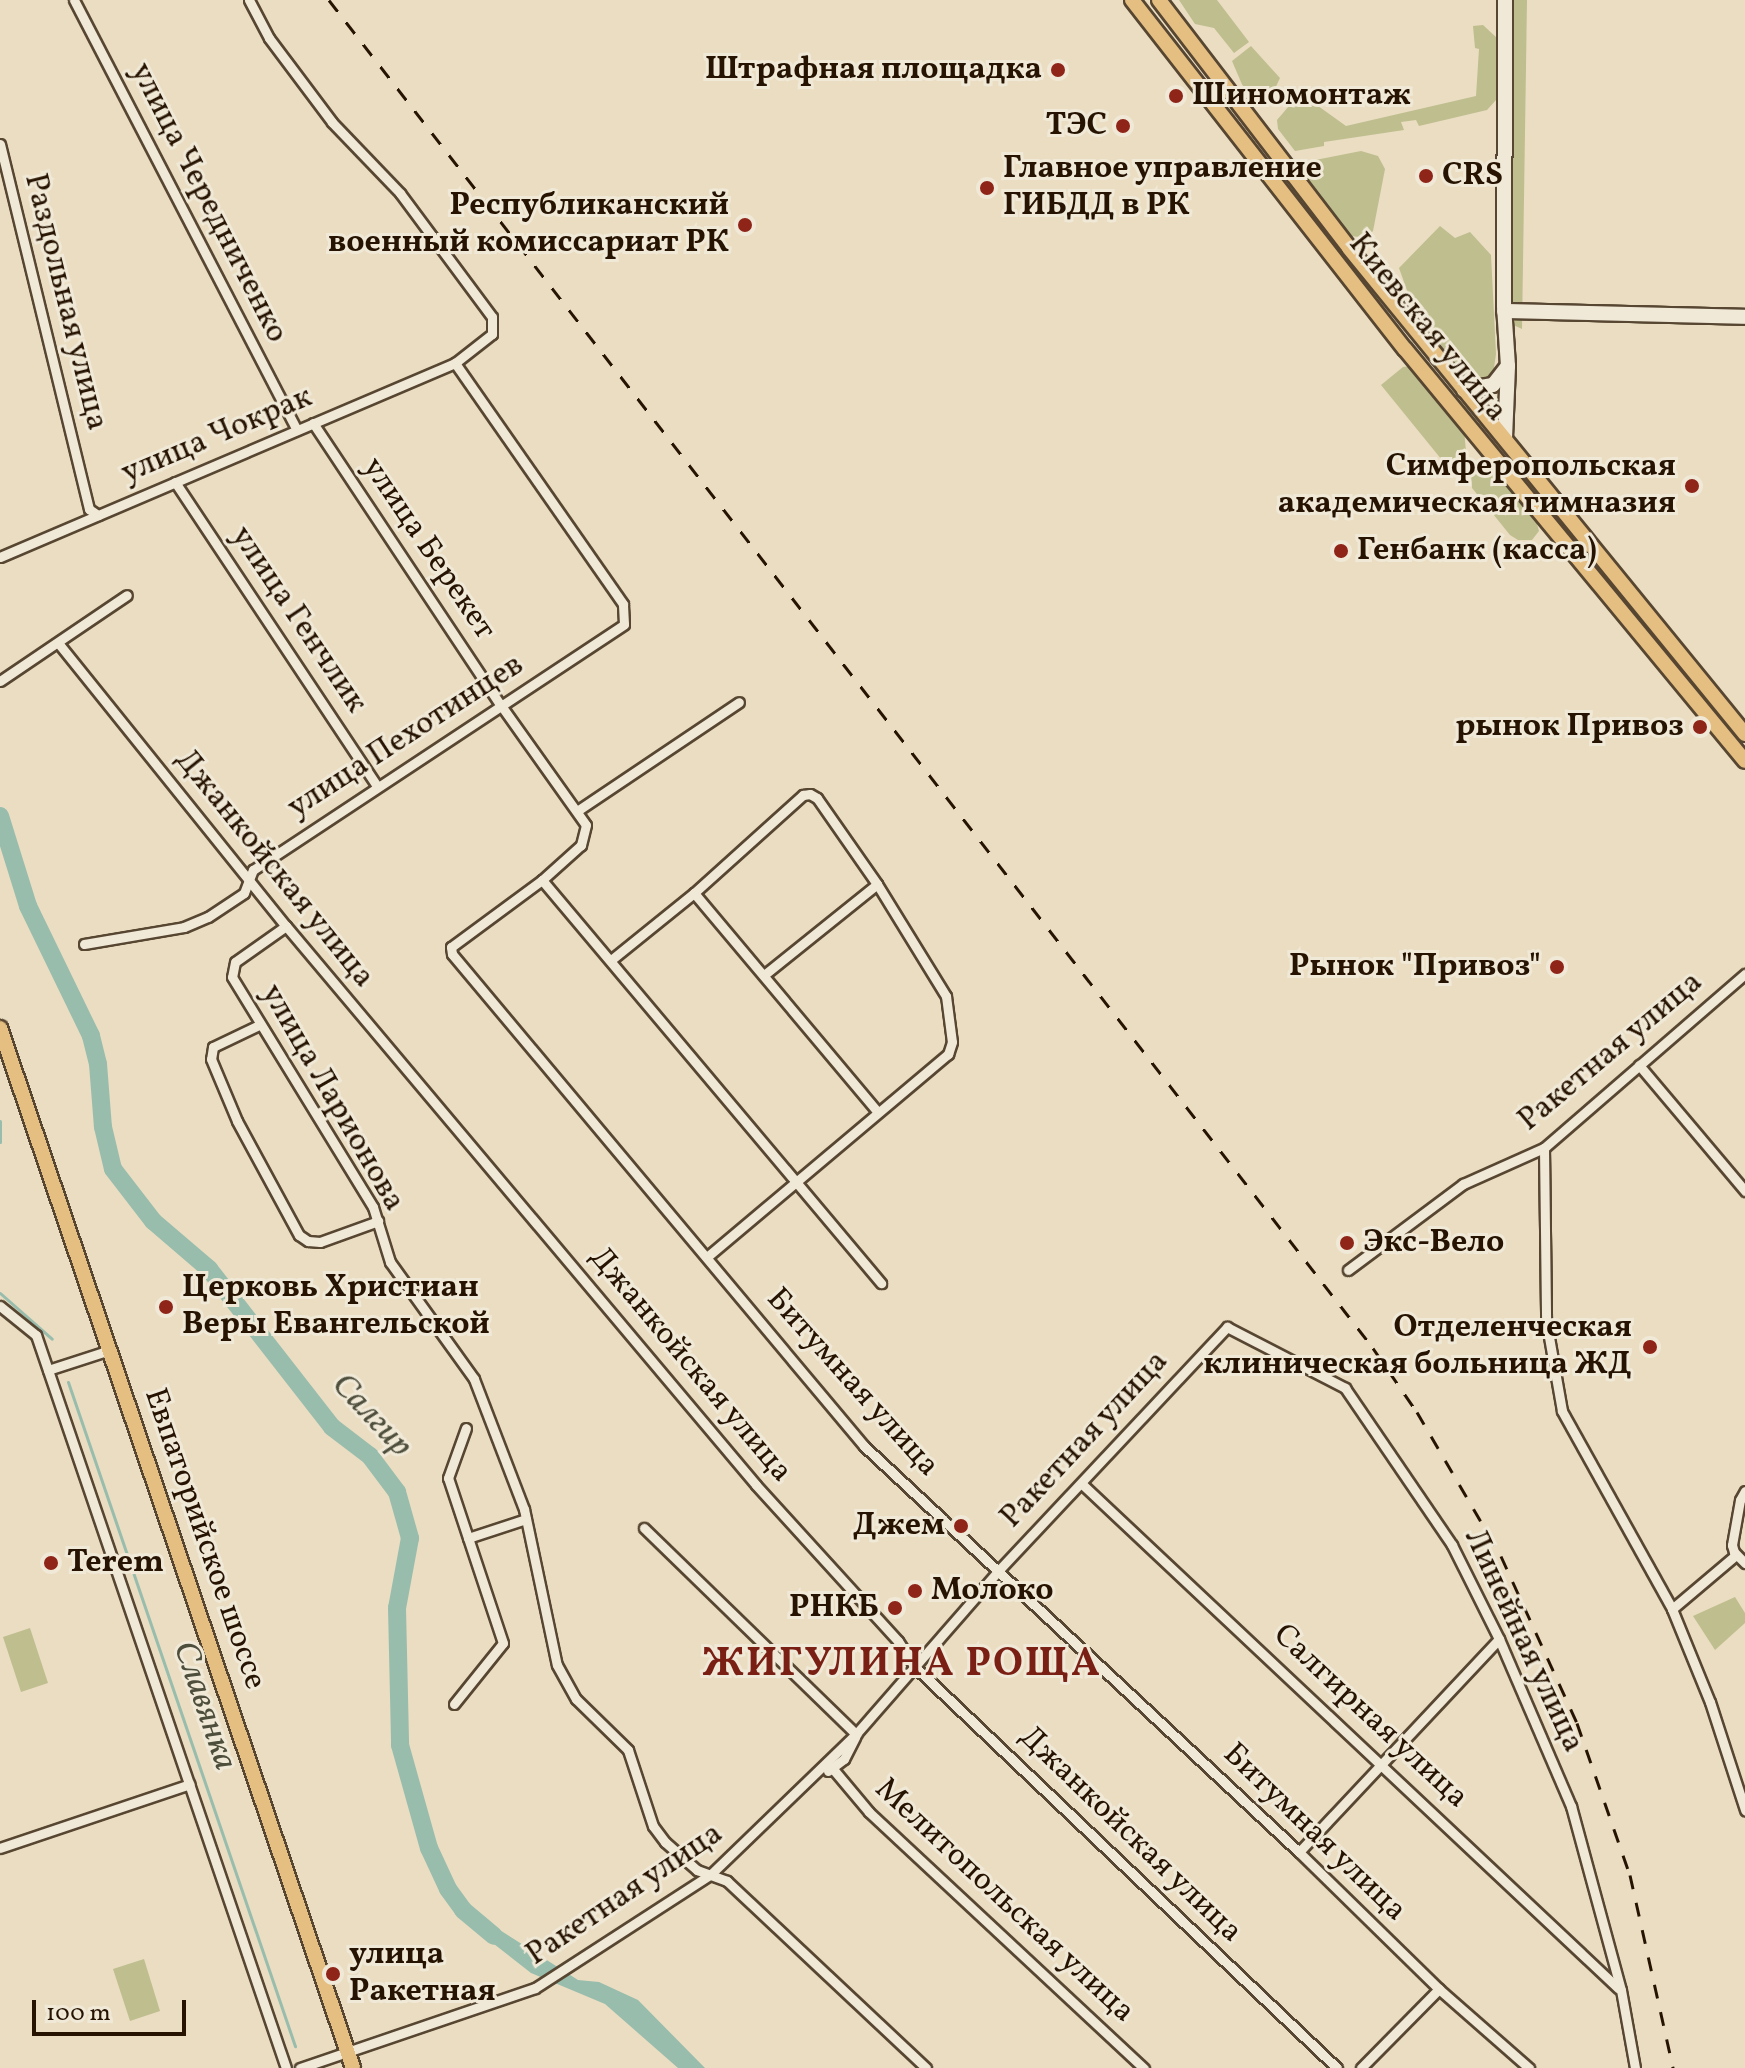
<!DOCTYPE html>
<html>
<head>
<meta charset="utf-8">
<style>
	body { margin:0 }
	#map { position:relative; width:1745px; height:2068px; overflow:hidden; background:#eaddc2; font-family:Vollkorn,serif }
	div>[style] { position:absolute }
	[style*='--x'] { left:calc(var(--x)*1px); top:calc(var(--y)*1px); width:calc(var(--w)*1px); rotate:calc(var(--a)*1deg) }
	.green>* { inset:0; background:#bfbe8e }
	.water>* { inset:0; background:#99bdad }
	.stream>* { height:3px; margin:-1.5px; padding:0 1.5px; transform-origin:1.5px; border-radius:1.5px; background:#99bdad }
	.river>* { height:18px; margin:-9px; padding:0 9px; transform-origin:9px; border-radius:9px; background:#99bdad }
	.roads { filter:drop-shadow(2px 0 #574631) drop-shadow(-2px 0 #574631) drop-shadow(0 2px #574631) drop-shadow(0 -2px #574631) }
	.street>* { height:9px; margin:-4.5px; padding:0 4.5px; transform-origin:4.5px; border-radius:4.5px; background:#f1e9d7 }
	.secondary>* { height:14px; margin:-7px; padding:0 7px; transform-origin:7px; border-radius:7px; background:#f1e9d7 }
	.primary>* { height:14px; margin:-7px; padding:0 7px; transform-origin:7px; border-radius:7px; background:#e5be81 }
	.rail>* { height:3px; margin-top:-1.5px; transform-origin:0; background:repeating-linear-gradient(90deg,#261301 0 14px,transparent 0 28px) }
	.dots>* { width:22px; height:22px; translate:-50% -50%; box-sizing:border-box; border:4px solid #f1e9d7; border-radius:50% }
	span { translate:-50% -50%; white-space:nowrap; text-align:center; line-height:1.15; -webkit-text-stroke:6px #f1e9d7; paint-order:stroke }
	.poi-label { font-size:32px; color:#261301; font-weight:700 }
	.right { translate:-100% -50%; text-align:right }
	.left { translate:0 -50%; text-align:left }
	.street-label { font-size:32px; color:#261301 }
	.water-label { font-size:34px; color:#4e4e3d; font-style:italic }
	.district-label { font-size:40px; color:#7a1f14; font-weight:700; letter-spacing:2px }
	.scale { position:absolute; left:32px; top:2000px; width:154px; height:36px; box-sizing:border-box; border:4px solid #261301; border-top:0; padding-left:10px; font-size:24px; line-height:28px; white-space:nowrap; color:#261301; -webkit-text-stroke:6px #f1e9d7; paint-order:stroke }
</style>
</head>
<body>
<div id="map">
	<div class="green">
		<i style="clip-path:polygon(1179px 0,1217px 0,1249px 42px,1234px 53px,1214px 28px,1195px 24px)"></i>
		<i style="clip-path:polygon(1508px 0,1527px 0,1522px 329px,1507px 322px)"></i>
		<i style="clip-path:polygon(1483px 25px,1497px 38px,1496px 100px,1487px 110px,1419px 126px,1416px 120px,1401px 122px,1404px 130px,1324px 142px,1324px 146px,1295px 151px,1278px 129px,1277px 120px,1300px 93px,1346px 126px,1476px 96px,1479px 49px,1475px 48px,1473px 26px)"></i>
		<i style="clip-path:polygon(1251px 46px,1280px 78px,1272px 95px,1256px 104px,1244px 89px,1232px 61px)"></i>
		<i style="clip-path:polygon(1361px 151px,1378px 156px,1385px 169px,1373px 231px,1366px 238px,1351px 236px,1295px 164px)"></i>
		<i style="clip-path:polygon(1440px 226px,1455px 238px,1470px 232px,1491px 255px,1496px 354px,1493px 375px,1482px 382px,1467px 385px,1409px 296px,1399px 268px)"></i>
		<i style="clip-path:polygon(1411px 366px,1464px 430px,1466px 451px,1446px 465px,1381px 385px,1403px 367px)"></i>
		<i style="clip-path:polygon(1485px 465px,1491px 467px,1535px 517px,1539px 531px,1532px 540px,1518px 540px,1510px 535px,1472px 488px,1471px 473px)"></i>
		<i style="clip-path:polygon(1735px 1597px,1745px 1613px,1745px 1623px,1715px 1650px,1693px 1616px)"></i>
		<i style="clip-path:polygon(30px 1628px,48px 1683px,21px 1692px,3px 1637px)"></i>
		<i style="clip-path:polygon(144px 1959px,160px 2011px,130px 2021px,113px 1969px)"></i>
	</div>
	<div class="water">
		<i style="clip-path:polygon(484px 1920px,578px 1980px,599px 1982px,638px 2000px,705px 2068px,678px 2068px,605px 2004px,531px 1973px,467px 1923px)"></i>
	</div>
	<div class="stream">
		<i style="--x:0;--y:1121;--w:21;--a:90"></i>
		<i style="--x:0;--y:1293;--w:69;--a:41.5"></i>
		<i style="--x:68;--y:1382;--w:702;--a:71.13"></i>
	</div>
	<div class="river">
		<i style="--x:0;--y:816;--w:94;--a:72.7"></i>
		<i style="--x:28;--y:906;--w:144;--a:64.1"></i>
		<i style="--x:91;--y:1036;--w:29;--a:76"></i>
		<i style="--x:98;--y:1064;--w:63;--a:85.5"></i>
		<i style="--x:103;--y:1127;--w:43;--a:76.6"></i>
		<i style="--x:113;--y:1169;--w:66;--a:52.4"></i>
		<i style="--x:153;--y:1221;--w:74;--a:40.6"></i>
		<i style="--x:209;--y:1269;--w:200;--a:52.1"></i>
		<i style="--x:332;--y:1427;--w:48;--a:37.3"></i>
		<i style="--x:370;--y:1456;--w:45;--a:53.1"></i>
		<i style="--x:397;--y:1492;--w:48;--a:74.2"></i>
		<i style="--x:410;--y:1538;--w:71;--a:100.5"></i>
		<i style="--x:397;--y:1608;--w:137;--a:88.7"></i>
		<i style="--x:400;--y:1745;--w:107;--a:74.3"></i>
		<i style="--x:429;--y:1848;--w:45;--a:65.1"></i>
		<i style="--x:448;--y:1889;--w:26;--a:54"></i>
		<i style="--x:463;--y:1910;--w:40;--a:40"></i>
	</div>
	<div class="roads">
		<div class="street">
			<i style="--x:74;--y:0;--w:484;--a:62.6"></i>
			<i style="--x:0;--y:144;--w:376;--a:76.3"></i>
			<i style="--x:89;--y:509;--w:11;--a:34"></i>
			<i style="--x:313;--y:423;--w:338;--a:56.4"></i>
			<i style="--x:500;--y:704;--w:148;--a:54.6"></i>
			<i style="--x:586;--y:825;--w:21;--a:104"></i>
			<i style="--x:581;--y:845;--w:52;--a:138.1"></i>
			<i style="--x:542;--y:880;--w:113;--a:143.6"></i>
			<i style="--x:451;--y:947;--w:7;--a:82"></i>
			<i style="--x:452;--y:954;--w:642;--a:50.06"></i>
			<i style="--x:864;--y:1446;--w:595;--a:43.03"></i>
			<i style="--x:1299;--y:1852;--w:196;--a:44.4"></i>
			<i style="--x:1439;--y:1989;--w:120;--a:41.3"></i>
			<i style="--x:175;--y:482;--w:365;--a:56.4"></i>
			<i style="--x:0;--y:557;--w:495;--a:-23.1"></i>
			<i style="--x:455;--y:363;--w:47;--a:-38.1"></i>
			<i style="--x:492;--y:334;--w:17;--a:-90"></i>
			<i style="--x:492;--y:317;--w:154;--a:-126.6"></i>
			<i style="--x:400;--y:193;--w:98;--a:-133.8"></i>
			<i style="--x:332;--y:122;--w:105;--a:-126.9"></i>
			<i style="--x:269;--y:38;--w:43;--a:-117.8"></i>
			<i style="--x:59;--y:644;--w:362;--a:51.2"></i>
			<i style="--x:286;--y:926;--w:730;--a:49.94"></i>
			<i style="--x:756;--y:1485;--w:211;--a:47.7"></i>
			<i style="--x:898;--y:1641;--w:31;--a:57"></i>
			<i style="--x:915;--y:1667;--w:582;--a:43.54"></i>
			<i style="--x:0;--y:681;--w:153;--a:-34.1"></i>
			<i style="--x:577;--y:811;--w:195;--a:-33.9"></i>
			<i style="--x:542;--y:880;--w:527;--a:49.93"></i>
			<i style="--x:694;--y:893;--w:286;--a:50"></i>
			<i style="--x:286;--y:926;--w:62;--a:144.8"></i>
			<i style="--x:235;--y:962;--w:15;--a:101"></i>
			<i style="--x:232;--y:977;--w:270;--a:58.5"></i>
			<i style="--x:373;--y:1207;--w:58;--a:72.8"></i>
			<i style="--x:390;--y:1262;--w:144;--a:54.3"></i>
			<i style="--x:474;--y:1379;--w:139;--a:69"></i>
			<i style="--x:524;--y:1509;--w:159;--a:78.1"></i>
			<i style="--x:557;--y:1665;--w:39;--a:61"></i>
			<i style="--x:576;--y:1699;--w:73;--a:44.4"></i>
			<i style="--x:628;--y:1750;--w:80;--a:71.8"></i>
			<i style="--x:653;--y:1826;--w:20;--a:53"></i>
			<i style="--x:665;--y:1842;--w:43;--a:41.2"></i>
			<i style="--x:697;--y:1870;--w:32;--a:20"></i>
			<i style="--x:727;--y:1881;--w:273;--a:43.2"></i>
			<i style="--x:84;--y:944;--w:101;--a:-9.6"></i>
			<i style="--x:184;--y:927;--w:26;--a:-23"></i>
			<i style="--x:208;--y:917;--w:43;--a:-33.7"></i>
			<i style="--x:244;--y:893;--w:25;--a:-69"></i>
			<i style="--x:253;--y:870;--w:445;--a:-33.5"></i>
			<i style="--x:624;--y:624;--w:20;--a:-93"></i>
			<i style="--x:623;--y:604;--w:294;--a:-124.9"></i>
			<i style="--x:611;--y:960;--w:107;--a:-38.9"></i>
			<i style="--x:694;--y:893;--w:147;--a:-42"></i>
			<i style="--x:803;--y:795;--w:7;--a:-8"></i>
			<i style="--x:810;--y:794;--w:8;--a:30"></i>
			<i style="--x:817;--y:798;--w:105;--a:55.1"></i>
			<i style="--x:877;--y:884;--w:132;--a:58.4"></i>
			<i style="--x:946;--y:996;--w:46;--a:82.6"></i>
			<i style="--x:952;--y:1042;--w:13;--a:108"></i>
			<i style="--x:948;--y:1054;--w:315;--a:139.9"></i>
			<i style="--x:764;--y:975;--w:145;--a:-38.8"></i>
			<i style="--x:259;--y:1025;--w:51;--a:154.4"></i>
			<i style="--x:213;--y:1047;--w:12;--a:99"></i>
			<i style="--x:211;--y:1059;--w:67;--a:67.2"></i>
			<i style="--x:237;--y:1121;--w:130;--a:61.5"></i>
			<i style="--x:299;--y:1235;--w:11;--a:34"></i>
			<i style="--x:308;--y:1241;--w:12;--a:5"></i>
			<i style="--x:320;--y:1242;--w:62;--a:-19.9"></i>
			<i style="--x:1639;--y:1065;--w:165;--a:49.9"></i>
			<i style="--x:1544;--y:1148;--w:172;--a:89.3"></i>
			<i style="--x:1546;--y:1320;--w:92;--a:80"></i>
			<i style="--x:1562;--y:1411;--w:227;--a:60.9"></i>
			<i style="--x:1672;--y:1609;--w:100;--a:67.8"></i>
			<i style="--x:1710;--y:1702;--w:114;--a:72"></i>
			<i style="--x:1348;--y:1270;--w:144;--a:-36.8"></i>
			<i style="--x:1463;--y:1184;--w:89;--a:-24"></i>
			<i style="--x:1544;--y:1148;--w:266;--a:-40.9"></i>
			<i style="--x:0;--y:1306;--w:46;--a:38.9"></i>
			<i style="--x:36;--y:1335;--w:774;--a:71.17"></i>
			<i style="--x:48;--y:1370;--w:65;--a:-17.9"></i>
			<i style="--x:1082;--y:1484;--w:736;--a:43.24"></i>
			<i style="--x:1745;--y:1491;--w:10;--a:119"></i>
			<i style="--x:1740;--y:1500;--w:46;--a:100.1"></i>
			<i style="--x:1732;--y:1545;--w:7;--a:74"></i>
			<i style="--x:1734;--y:1552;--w:16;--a:45"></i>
			<i style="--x:644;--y:1528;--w:296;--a:44.2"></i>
			<i style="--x:468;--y:1538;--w:61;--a:-18.1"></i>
			<i style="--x:1672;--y:1609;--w:84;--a:-40.2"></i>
			<i style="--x:454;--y:1704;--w:78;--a:-51.2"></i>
			<i style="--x:503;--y:1643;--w:174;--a:-108.4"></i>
			<i style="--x:448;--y:1478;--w:53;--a:-70.2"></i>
			<i style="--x:833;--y:1769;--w:56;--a:50.1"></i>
			<i style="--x:869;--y:1812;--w:376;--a:43"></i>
			<i style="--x:828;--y:1771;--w:20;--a:-37"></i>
			<i style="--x:844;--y:1759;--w:25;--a:-63"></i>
			<i style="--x:0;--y:1848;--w:200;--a:-18.6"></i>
			<i style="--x:1299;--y:1852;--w:292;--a:-46.8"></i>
			<i style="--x:300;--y:2068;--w:248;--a:-18.8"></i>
			<i style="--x:535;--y:1988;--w:210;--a:-32.9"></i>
			<i style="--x:711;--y:1874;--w:202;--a:-44"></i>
			<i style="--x:856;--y:1734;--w:216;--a:-48.9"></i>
			<i style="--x:998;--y:1571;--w:335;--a:-46.8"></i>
			<i style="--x:1227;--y:1327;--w:133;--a:27.3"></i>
			<i style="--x:1345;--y:1388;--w:190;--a:55.7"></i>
			<i style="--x:1452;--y:1545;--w:105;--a:63.4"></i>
			<i style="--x:1499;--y:1639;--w:182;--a:66.7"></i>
			<i style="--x:1571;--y:1806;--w:191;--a:74.8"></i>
			<i style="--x:1621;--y:1990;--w:79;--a:79.8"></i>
			<i style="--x:1361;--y:2068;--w:111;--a:-45.4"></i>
		</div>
		<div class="secondary">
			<i style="--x:1504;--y:311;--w:241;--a:1.4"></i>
			<i style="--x:1464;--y:390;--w:29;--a:-10"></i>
			<i style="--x:1493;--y:385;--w:24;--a:-52"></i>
			<i style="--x:1505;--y:438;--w:72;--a:-87.6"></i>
			<i style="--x:1508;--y:366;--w:61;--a:-93.8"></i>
			<i style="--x:1504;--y:305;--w:305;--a:-89.8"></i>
		</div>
		<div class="primary">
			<i style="--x:1132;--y:0;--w:443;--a:52"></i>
			<i style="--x:1405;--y:349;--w:534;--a:50.47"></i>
			<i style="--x:1159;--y:0;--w:312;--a:52.5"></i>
			<i style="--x:1349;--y:248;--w:627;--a:50.83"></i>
			<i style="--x:0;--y:1028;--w:1098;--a:71.25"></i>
		</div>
	</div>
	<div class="rail">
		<i style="--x:329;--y:0;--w:1705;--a:52.24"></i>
		<i style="--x:1373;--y:1348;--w:78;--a:55.5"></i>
		<i style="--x:1417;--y:1412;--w:167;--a:59.7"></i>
		<i style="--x:1501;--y:1556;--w:183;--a:65.5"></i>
		<i style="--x:1577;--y:1723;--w:161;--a:70.8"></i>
		<i style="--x:1630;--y:1875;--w:198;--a:77.4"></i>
	</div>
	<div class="dots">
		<i style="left:1058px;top:70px;background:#8f2418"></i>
		<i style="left:1176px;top:96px;background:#8f2418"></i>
		<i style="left:1123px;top:126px;background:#8f2418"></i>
		<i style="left:1426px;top:176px;background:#8f2418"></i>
		<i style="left:987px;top:188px;background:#8f2418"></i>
		<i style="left:745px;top:225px;background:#8f2418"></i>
		<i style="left:1692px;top:486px;background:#8f2418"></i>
		<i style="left:1341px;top:551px;background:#8f2418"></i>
		<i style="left:1700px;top:727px;background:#8f2418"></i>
		<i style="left:1557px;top:967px;background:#8f2418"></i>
		<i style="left:1347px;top:1243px;background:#8f2418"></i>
		<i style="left:166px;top:1307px;background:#8f2418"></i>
		<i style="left:1650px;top:1347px;background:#8f2418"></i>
		<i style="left:961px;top:1526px;background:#8f2418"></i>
		<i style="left:51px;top:1563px;background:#8f2418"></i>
		<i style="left:915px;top:1591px;background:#8f2418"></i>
		<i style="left:895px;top:1608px;background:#8f2418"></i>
		<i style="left:333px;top:1974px;background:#8f2418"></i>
	</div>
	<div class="poi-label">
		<span class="right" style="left:1042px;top:70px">Штрафная площадка</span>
		<span class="left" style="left:1192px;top:96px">Шиномонтаж</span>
		<span class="right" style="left:1107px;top:126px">ТЭС</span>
		<span class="left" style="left:1003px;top:188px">Главное управление<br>ГИБДД в РК</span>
		<span class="left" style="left:1442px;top:176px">CRS</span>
		<span class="right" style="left:729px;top:225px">Республиканский<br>военный комиссариат РК</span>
		<span class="right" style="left:1676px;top:486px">Симферопольская<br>академическая гимназия</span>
		<span class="left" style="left:1357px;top:551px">Генбанк (касса)</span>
		<span class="right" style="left:1684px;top:727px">рынок Привоз</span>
		<span class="right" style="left:1541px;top:967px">Рынок "Привоз"</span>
		<span class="left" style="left:1363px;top:1243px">Экс-Вело</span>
		<span class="left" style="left:182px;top:1307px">Церковь Христиан<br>Веры Евангельской</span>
		<span class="right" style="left:1632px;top:1347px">Отделенческая<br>клиническая больница ЖД</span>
		<span class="right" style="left:945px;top:1526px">Джем</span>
		<span class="left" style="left:67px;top:1563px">Terem</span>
		<span class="left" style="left:931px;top:1591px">Молоко</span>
		<span class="right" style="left:879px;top:1608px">РНКБ</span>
		<span class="left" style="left:349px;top:1974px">улица<br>Ракетная</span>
	</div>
	<div class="street-label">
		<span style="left:208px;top:203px;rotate:63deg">улица Чередниченко</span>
		<span style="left:65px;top:302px;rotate:76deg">Раздольная улица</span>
		<span style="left:1427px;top:328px;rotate:51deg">Киевская улица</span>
		<span style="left:217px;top:436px;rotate:-23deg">улица Чокрак</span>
		<span style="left:428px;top:549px;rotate:56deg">улица Берекет</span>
		<span style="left:298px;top:620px;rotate:56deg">улица Генчлик</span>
		<span style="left:406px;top:737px;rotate:-33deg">улица Пехотинцев</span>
		<span style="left:274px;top:869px;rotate:51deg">Джанкойская улица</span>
		<span style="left:1611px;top:1052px;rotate:-40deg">Ракетная улица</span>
		<span style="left:332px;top:1098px;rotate:60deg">улица Ларионова</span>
		<span style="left:690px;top:1365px;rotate:50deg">Джанкойская улица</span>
		<span style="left:852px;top:1383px;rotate:48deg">Битумная улица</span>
		<span style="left:1085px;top:1440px;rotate:-47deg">Ракетная улица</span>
		<span style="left:204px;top:1539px;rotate:71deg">Евпаторийское шоссе</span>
		<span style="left:1523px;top:1641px;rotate:65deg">Линейная улица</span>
		<span style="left:1370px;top:1717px;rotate:43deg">Салгирная улица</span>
		<span style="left:1314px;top:1833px;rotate:44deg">Битумная улица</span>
		<span style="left:1130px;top:1835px;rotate:44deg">Джанкойская улица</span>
		<span style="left:625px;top:1895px;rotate:-34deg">Ракетная улица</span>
		<span style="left:1004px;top:1901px;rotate:43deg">Мелитопольская улица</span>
	</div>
	<div class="water-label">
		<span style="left:371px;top:1416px;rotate:47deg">Салгир</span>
		<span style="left:204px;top:1706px;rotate:71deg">Славянка</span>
	</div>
	<div class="district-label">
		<span style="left:902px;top:1665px">ЖИГУЛИНА РОЩА</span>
	</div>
	<div class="scale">100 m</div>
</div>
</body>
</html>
